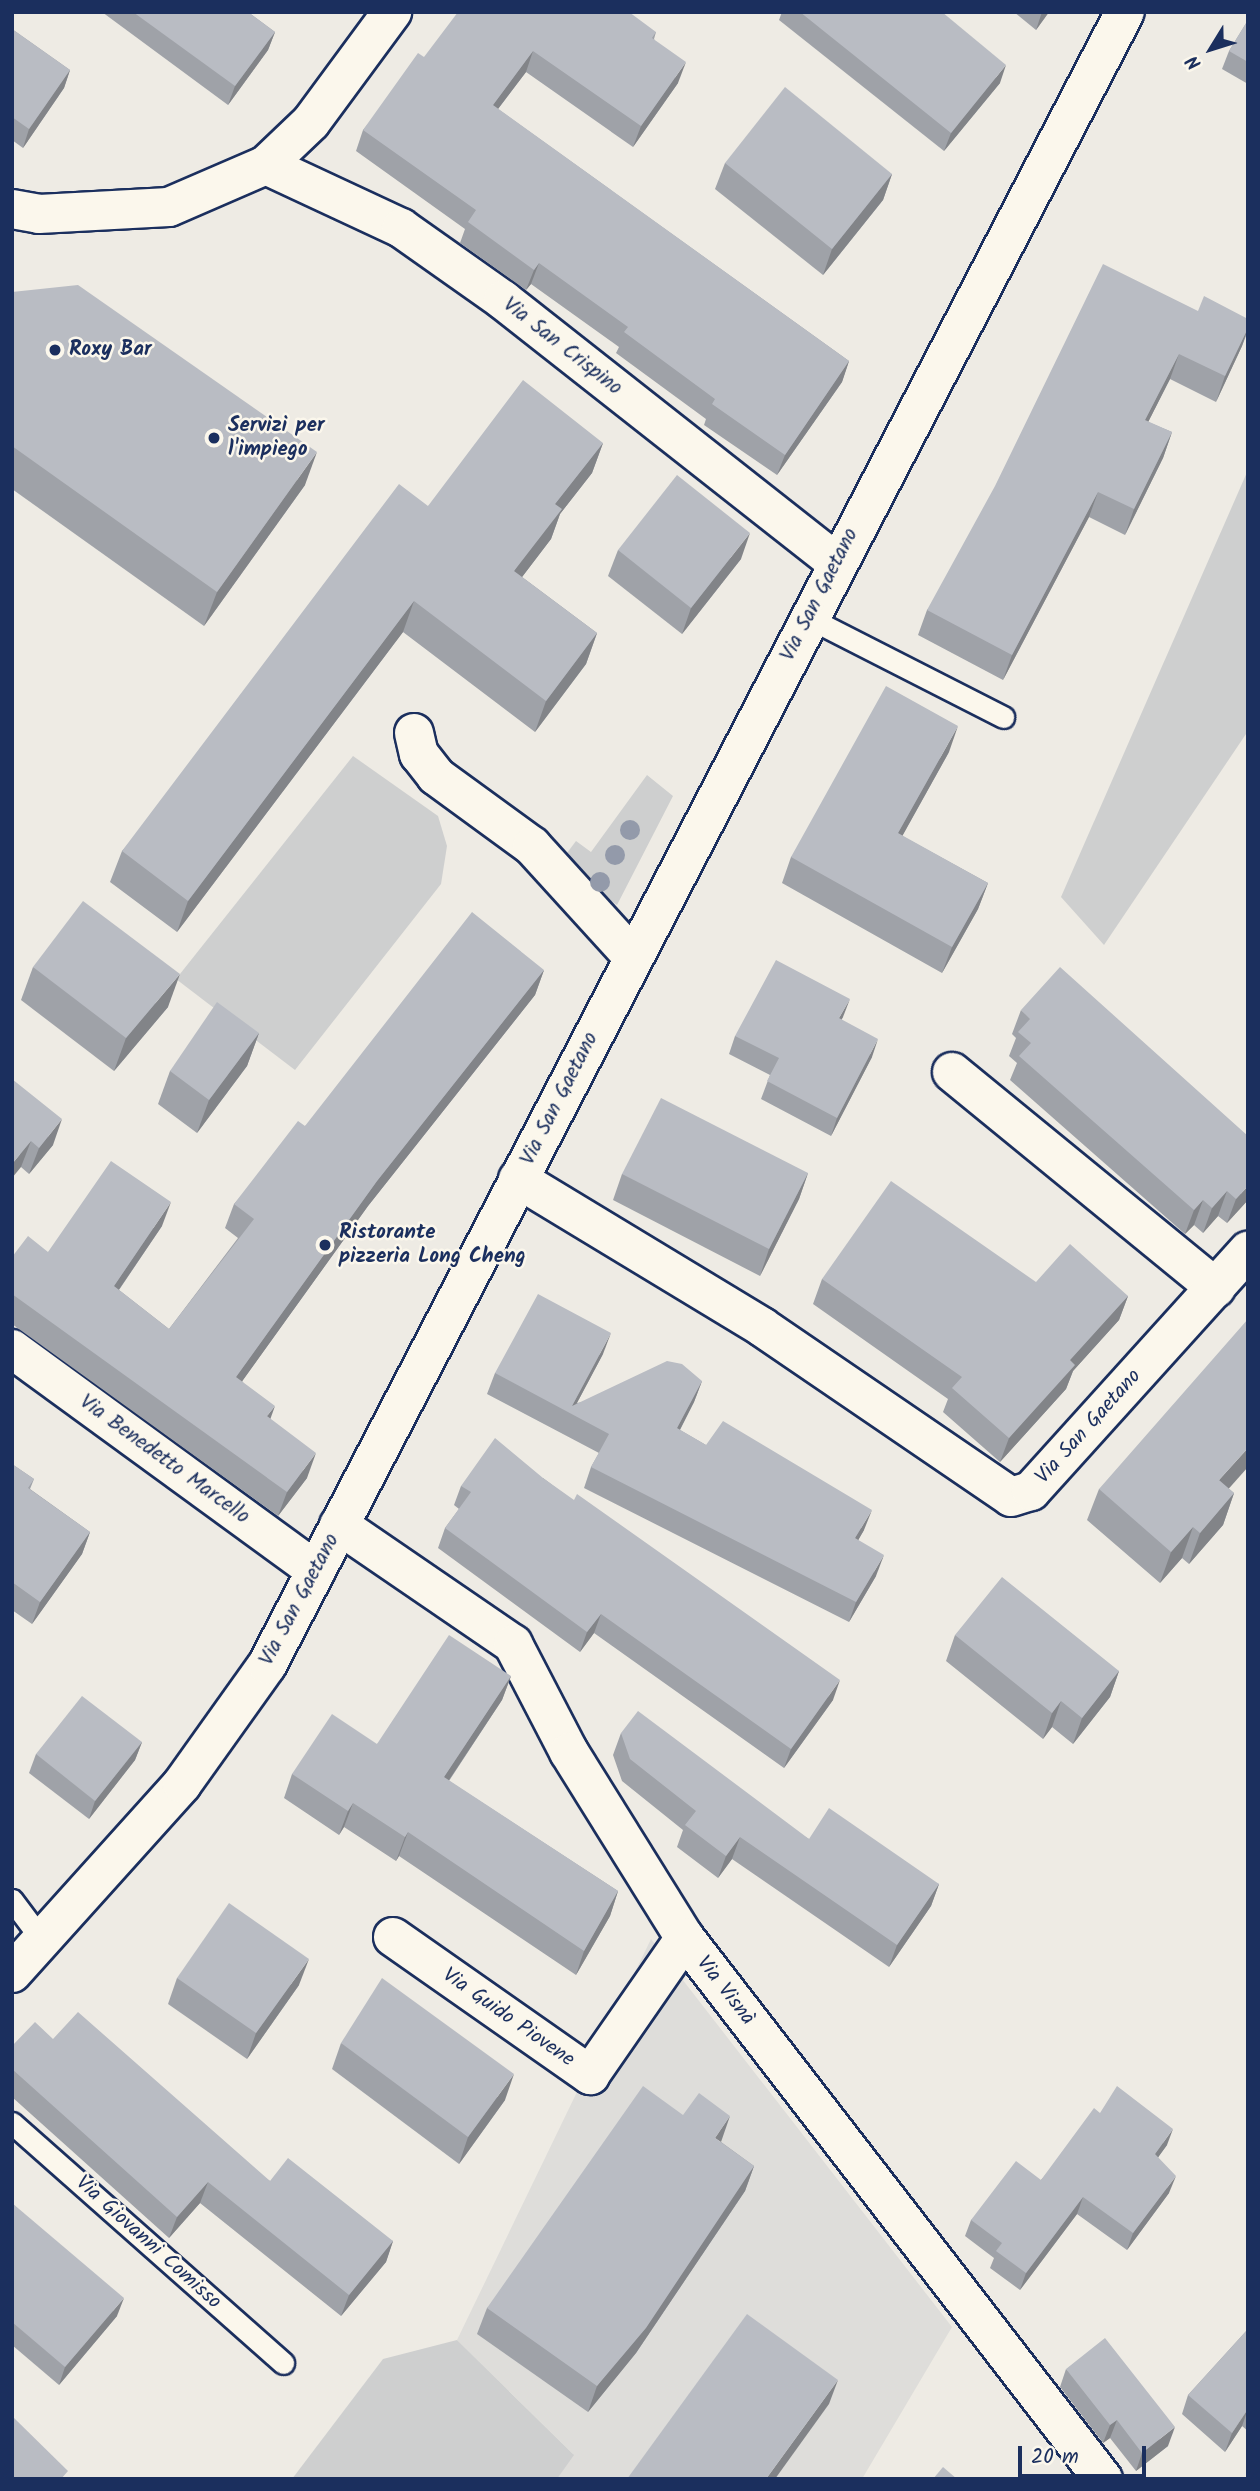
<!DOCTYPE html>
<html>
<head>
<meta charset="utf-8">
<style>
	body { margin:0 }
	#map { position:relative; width:1260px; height:2491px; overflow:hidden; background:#eeebe4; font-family:Kalam,sans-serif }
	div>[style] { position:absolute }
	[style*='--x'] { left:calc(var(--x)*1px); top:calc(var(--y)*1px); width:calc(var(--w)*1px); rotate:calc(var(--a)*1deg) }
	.built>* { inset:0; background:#deddda }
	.green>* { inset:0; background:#cecfcf }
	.roads { filter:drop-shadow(2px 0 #1b2f5e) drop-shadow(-2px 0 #1b2f5e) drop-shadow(0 2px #1b2f5e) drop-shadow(0 -2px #1b2f5e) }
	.service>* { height:21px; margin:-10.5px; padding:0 10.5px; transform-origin:10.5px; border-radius:10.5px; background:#fbf7ec }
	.minor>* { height:38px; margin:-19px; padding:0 19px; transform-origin:19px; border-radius:19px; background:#fbf7ec }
	.tertiary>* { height:38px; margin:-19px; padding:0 19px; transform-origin:19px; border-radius:19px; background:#fbf7ec }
	.trees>* { width:20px; height:20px; margin:-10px; border-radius:50%; background:#939aaa }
	.wall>* { inset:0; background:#9fa2a8 }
	.shaded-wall>* { inset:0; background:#828488 }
	.building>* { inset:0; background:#b9bcc3 }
	.dots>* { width:19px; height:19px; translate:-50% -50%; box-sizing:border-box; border:4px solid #fbf7ec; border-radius:50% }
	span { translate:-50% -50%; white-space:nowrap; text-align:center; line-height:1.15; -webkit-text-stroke:5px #fbf7ec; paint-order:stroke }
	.street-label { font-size:21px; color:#1b2f5e }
	.poi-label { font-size:21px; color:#1b2f5e; font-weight:700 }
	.left { translate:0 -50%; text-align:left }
	.frame { position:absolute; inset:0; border:14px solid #1b2f5e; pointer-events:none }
	.north { position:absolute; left:1176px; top:14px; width:70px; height:70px; -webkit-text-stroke:5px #fbf7ec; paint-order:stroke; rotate:232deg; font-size:19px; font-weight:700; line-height:28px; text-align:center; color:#1b2f5e }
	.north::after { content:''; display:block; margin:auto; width:24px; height:32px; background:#1b2f5e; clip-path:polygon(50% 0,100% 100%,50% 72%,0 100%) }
	.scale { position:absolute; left:1018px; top:2446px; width:128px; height:32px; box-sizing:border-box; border:4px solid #1b2f5e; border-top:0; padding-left:9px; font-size:21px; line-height:24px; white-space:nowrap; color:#1b2f5e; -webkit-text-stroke:5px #fbf7ec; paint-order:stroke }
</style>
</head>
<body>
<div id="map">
	<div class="built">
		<i style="clip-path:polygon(651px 1939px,952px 2327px,862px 2479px,557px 2479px,573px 2454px,457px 2340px)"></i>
	</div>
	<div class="green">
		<i style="clip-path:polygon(1248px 470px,1248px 731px,1104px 945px,1061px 897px)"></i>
		<i style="clip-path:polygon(353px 756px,438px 816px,447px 846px,441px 884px,295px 1070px,176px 979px)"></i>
		<i style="clip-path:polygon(647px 775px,673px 796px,617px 905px,558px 865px,576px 841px,591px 852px)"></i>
		<i style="clip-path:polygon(457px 2340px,574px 2455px,557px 2479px,292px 2479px,383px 2359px)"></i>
	</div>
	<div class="roads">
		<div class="service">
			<i style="--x:809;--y:618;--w:218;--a:27"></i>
			<i style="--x:12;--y:1900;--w:50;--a:53.1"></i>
			<i style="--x:12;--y:2123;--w:362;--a:41.5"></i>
		</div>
		<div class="minor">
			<i style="--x:266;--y:165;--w:149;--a:25"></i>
			<i style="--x:401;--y:228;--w:125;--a:35.2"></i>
			<i style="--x:503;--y:300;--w:425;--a:38.2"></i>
			<i style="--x:12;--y:209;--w:27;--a:10"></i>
			<i style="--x:39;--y:214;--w:130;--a:-3.1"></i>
			<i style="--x:169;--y:207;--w:106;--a:-23.4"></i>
			<i style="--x:266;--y:165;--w:62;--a:-43.7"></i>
			<i style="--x:311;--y:122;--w:137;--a:-53.6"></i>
			<i style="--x:414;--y:733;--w:22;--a:77"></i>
			<i style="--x:419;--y:754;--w:28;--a:52"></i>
			<i style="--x:436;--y:776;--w:119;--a:36.1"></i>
			<i style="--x:532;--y:846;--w:150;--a:47.7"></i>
			<i style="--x:952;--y:1072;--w:341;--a:39.3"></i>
			<i style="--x:518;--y:1179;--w:285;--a:31.2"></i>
			<i style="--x:762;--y:1327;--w:301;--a:34.3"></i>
			<i style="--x:1011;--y:1497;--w:21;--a:-17"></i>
			<i style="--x:1031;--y:1491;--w:324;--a:-47.9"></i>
			<i style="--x:12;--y:1349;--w:376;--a:36.1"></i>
			<i style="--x:339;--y:1525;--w:211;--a:34.4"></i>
			<i style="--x:513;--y:1644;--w:122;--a:62.6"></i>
			<i style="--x:569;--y:1752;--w:219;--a:58.1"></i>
			<i style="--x:685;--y:1938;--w:684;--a:52.31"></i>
			<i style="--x:393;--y:1937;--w:241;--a:35"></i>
			<i style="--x:590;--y:2075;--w:167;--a:-55.3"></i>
		</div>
		<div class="tertiary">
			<i style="--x:12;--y:1973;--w:254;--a:-48"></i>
			<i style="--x:182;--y:1784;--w:146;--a:-54.5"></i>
			<i style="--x:267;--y:1665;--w:1862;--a:-62.57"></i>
		</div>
	</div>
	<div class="trees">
		<i style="left:630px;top:830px"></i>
		<i style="left:615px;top:855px"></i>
		<i style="left:600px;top:882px"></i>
	</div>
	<div class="wall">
		<i style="clip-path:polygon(102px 12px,248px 12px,275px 32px,268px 50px,228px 105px)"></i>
		<i style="clip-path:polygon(782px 12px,942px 12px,1000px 83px,944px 151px,779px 20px)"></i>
		<i style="clip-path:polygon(1014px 12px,1049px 12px,1036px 30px)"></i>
		<i style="clip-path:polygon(1248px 20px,1248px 84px,1222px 69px,1229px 51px)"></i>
		<i style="clip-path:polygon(12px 29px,70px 70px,64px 88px,23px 148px,12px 140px)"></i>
		<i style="clip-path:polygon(656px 32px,654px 39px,678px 83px,633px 147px,526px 72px,498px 109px,849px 361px,842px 382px,777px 475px,704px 425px,706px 419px,616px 353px,619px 347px,531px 284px,526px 290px,460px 243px,465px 229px,356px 151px,363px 130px,424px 57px)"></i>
		<i style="clip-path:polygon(725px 163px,892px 174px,883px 200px,823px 275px,715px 189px)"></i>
		<i style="clip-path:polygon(12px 292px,305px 485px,204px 626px,12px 489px)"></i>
		<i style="clip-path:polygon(1198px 311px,1248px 319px,1248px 331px,1242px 346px,1216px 402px,1170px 379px,1148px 422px,1172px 432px,1163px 458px,1125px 535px,1089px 517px,1003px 680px,918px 635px,927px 610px)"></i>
		<i style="clip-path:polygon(603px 443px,592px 473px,560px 514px,551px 539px,522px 577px,597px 633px,586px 664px,535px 732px,403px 632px,177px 932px,110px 882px,122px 851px,428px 506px)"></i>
		<i style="clip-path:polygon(618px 550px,741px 559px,682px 634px,608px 576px)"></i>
		<i style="clip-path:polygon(949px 752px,902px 836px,988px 883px,978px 909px,942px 973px,782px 883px,791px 857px)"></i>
		<i style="clip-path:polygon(33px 967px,168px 1007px,114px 1071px,21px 1000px)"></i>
		<i style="clip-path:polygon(544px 970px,535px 995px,368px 1206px,242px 1381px,270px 1419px,307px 1478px,278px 1516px,12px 1324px,12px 1257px,48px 1252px,162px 1226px,119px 1290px,169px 1329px,238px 1238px,225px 1228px,234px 1204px,305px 1126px)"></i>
		<i style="clip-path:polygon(1021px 1010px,1248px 1200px,1227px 1223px,1218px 1216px,1203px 1233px,1194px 1225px,1185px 1234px,1010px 1080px,1017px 1063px,1009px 1056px,1016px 1038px,1012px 1034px)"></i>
		<i style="clip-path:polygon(843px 1017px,841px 1020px,872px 1057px,831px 1136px,761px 1099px,770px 1075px,729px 1054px,735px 1036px)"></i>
		<i style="clip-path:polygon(259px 1033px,247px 1066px,197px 1133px,158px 1104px,170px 1071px)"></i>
		<i style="clip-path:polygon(12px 1079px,53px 1145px,29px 1174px,21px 1167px)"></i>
		<i style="clip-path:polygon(808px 1173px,799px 1199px,760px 1276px,613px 1200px,622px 1174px)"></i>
		<i style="clip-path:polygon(822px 1279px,1036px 1282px,1128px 1296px,1119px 1320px,1073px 1371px,1066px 1389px,1000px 1462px,943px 1412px,948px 1399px,813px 1304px)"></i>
		<i style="clip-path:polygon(603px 1354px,577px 1403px,702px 1381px,694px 1402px,680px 1430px,706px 1445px,864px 1530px,858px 1540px,876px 1576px,849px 1622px,584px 1488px,591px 1467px,599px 1453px,487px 1394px,495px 1373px)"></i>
		<i style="clip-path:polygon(12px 1464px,34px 1479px,30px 1489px,90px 1532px,82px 1554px,32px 1624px,12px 1610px)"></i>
		<i style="clip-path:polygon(543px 1478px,833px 1700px,784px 1768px,594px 1633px,580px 1652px,438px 1548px,445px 1528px,459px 1509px,454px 1505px,461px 1486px)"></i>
		<i style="clip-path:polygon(1228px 1488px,1234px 1493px,1223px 1525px,1189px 1564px,1182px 1558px,1160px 1583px,1087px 1520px,1099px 1489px)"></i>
		<i style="clip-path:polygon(955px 1635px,1119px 1671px,1110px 1697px,1073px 1744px,1052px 1727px,1043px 1739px,946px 1661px)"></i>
		<i style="clip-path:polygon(511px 1676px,502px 1700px,449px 1781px,618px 1891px,610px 1916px,576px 1975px,399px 1856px,396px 1861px,344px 1827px,339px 1835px,284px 1798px,292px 1774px,377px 1744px)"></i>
		<i style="clip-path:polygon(621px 1733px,809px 1839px,939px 1884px,931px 1906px,889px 1967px,732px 1859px,718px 1878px,677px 1847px,683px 1830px,622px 1781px,613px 1755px)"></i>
		<i style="clip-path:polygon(142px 1742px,135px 1760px,89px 1819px,29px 1773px,36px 1754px)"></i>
		<i style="clip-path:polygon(177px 1978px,299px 1985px,247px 2059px,168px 2004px)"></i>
		<i style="clip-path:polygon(53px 2039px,270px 2181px,393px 2241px,386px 2262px,341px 2316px,200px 2203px,169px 2238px,12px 2097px,12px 2046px)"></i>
		<i style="clip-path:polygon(341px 2043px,505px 2100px,459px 2164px,332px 2069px)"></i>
		<i style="clip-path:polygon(1100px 2113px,1167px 2145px,1158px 2157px,1169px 2193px,1127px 2250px,1077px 2214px,1020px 2290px,990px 2268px,994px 2258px,965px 2236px,971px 2220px,1041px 2180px)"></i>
		<i style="clip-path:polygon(721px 2142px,754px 2166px,745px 2191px,636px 2353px,588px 2412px,477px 2334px,487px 2308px)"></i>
		<i style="clip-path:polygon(12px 2203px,117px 2316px,59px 2385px,12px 2345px)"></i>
		<i style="clip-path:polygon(1248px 2329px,1248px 2431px,1242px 2426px,1225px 2452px,1182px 2414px,1188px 2395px)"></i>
		<i style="clip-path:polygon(1066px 2369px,1168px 2446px,1136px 2471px,1110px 2438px,1103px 2443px,1060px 2387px)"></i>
	</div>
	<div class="shaded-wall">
		<i style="clip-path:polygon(1042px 12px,1049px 12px,1036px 30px)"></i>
		<i style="clip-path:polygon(275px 32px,268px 50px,228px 105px,235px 86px)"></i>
		<i style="clip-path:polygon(533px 51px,526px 72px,485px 126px,493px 105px)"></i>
		<i style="clip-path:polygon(686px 62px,678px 83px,633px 147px,641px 126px)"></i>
		<i style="clip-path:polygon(1006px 65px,1000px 83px,944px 151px,951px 133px)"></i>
		<i style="clip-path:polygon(70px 70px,64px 88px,23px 148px,29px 129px)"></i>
		<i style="clip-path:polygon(892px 174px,883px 200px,823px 275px,832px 249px)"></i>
		<i style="clip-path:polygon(539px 263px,531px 284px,526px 290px,534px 270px)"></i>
		<i style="clip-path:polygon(1248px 328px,1242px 346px,1216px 402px,1225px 376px)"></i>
		<i style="clip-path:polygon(1179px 354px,1170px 379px,1136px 446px,1145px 420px)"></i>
		<i style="clip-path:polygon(849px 361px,842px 382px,777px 475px,785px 455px)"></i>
		<i style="clip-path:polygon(1172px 432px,1163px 458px,1125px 535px,1134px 509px)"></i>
		<i style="clip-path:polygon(603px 443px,592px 473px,560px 514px,551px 539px,503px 602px,514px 571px,555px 504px)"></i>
		<i style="clip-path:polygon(317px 452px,305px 485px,204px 626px,217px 592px)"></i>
		<i style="clip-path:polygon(1098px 492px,1089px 517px,1003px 680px,1012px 655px)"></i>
		<i style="clip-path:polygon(750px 533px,741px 559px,682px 634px,691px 608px)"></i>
		<i style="clip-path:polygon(414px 601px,403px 632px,177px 932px,188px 901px)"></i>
		<i style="clip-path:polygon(597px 633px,586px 664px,535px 732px,546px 701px)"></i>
		<i style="clip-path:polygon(958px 726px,949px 752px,889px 860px,898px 833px)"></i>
		<i style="clip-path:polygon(988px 883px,978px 909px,942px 973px,952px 947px)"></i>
		<i style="clip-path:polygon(544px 970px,535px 995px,368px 1206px,228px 1401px,236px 1377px,377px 1181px)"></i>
		<i style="clip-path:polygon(180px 974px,168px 1007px,114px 1071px,126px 1038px)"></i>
		<i style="clip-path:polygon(850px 999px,843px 1017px,832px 1036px,839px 1018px)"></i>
		<i style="clip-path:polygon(259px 1033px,247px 1066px,197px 1133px,209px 1100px)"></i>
		<i style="clip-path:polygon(878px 1039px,872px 1057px,831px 1136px,837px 1118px)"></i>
		<i style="clip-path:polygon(62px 1119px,53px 1145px,29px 1174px,39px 1148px)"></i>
		<i style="clip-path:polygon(31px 1141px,21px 1167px,12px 1178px,12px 1164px)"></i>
		<i style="clip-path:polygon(808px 1173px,799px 1199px,760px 1276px,769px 1249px)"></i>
		<i style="clip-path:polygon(1248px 1186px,1248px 1200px,1227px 1223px,1236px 1199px)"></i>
		<i style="clip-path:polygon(1227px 1191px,1218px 1216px,1203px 1233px,1212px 1208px)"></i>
		<i style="clip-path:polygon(1203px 1200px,1194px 1225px,1185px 1234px,1194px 1210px)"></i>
		<i style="clip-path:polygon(171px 1202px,162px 1226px,105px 1310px,114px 1286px)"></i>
		<i style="clip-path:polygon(1128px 1296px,1119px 1320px,1073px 1371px,1066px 1389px,1000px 1462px,1009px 1438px,1070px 1360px)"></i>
		<i style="clip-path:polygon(611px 1333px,603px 1354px,571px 1414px,572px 1406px)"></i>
		<i style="clip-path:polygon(702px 1381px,694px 1402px,670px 1449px,677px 1428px)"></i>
		<i style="clip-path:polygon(275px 1406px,266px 1431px,267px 1416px)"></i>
		<i style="clip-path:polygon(1248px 1448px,1248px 1467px,1208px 1512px,1219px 1480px)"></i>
		<i style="clip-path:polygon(316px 1453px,307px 1478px,278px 1516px,287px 1492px)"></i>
		<i style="clip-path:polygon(1234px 1493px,1223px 1525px,1189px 1564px,1200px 1533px)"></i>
		<i style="clip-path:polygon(872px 1510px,864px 1530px,848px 1558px,855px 1538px)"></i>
		<i style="clip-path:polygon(1193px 1527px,1182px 1558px,1160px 1583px,1171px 1552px)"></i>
		<i style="clip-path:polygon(90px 1532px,82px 1554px,32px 1624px,40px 1602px)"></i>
		<i style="clip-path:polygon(884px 1555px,876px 1576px,849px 1622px,856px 1602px)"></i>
		<i style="clip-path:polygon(601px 1614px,594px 1633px,580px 1652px,587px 1632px)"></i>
		<i style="clip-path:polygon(1119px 1671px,1110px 1697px,1073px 1744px,1082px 1718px)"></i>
		<i style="clip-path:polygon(511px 1676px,502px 1700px,435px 1801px,444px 1777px)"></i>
		<i style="clip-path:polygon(840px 1680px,833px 1700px,784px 1768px,791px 1749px)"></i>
		<i style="clip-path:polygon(1061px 1701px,1052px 1727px,1043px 1739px,1052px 1713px)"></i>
		<i style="clip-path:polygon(142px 1742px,135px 1760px,89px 1819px,95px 1801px)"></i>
		<i style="clip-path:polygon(353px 1803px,344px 1827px,339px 1835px,348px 1811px)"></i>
		<i style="clip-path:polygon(408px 1832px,399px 1856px,396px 1861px,405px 1837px)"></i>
		<i style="clip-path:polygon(740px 1837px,732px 1859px,718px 1878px,726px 1856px)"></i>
		<i style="clip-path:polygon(939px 1884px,931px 1906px,889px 1967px,897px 1945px)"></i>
		<i style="clip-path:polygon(618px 1891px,610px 1916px,576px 1975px,584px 1951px)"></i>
		<i style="clip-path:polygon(309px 1959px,299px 1985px,247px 2059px,256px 2033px)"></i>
		<i style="clip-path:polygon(514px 2074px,505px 2100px,459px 2164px,468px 2137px)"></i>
		<i style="clip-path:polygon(730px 2116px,721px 2142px,715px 2138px)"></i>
		<i style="clip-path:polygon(1173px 2129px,1167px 2145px,1149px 2170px,1155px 2154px)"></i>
		<i style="clip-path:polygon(754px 2166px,745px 2191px,636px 2353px,588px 2412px,597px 2386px)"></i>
		<i style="clip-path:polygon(1176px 2176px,1169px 2193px,1127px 2250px,1133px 2233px)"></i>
		<i style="clip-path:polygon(208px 2182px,200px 2203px,169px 2238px,177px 2217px)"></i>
		<i style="clip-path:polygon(1083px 2197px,1077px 2214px,1020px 2290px,1026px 2273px)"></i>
		<i style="clip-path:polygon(393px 2241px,386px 2262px,341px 2316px,349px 2295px)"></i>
		<i style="clip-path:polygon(124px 2298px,117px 2316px,59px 2385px,65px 2367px)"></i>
		<i style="clip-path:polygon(838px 2380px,829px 2404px,775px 2479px,766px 2479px)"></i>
		<i style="clip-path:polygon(1248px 2409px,1242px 2426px,1225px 2452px,1232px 2433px)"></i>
		<i style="clip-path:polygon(1117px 2420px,1110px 2438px,1103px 2443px,1110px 2425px)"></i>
		<i style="clip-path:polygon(1175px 2427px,1168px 2446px,1136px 2471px,1142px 2453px)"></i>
	</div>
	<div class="building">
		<i style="clip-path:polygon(133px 12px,248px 12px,275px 32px,235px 86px)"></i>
		<i style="clip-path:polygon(458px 12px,629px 12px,656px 32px,652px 38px,686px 62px,641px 126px,533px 51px,493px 105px,849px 361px,785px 455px,712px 404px,715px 399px,624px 332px,628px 327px,539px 263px,534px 270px,468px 222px,476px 210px,363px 130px,418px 53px,424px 57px)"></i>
		<i style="clip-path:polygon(800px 12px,942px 12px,1006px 65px,951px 133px)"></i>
		<i style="clip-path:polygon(1248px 20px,1248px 62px,1229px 51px)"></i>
		<i style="clip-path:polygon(12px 29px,70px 70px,29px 129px,12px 117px)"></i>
		<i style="clip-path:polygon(785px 87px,892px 174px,832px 249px,725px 163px)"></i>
		<i style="clip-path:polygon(1103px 264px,1198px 311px,1204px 296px,1248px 319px,1248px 328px,1225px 376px,1179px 354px,1145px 420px,1172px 432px,1134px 509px,1098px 492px,1012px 655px,927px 610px,995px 486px)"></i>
		<i style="clip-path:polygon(78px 285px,317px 452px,217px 592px,12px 446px,12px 292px)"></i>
		<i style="clip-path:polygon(523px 380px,603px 443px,555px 504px,562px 509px,514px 571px,597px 633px,546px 701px,414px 601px,188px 901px,122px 851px,399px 484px,428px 506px)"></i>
		<i style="clip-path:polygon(677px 475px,750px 533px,691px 608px,618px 550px)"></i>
		<i style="clip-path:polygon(886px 686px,958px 726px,898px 833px,988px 883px,952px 947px,791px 857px)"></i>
		<i style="clip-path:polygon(83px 901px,180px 974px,126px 1038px,33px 967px)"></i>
		<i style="clip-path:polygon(472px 912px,544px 970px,377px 1181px,236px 1377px,275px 1406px,267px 1416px,316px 1453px,287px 1492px,12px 1294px,12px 1257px,28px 1236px,48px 1252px,111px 1161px,171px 1202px,114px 1286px,169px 1329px,254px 1219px,234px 1204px,298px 1121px,305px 1126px)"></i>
		<i style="clip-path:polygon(776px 960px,850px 999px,839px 1018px,878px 1039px,837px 1118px,767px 1081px,779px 1058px,735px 1036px)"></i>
		<i style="clip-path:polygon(1060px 967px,1248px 1136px,1248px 1186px,1236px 1199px,1227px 1191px,1212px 1208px,1203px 1200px,1194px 1210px,1019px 1056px,1031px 1043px,1018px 1032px,1030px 1019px,1021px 1010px)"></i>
		<i style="clip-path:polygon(217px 1002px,259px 1033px,209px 1100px,170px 1071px)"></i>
		<i style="clip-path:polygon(12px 1079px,62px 1119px,39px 1148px,31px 1141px,12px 1164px)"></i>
		<i style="clip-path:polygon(661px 1098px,808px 1173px,769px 1249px,622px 1174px)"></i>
		<i style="clip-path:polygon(891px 1181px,1036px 1282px,1070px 1244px,1128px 1296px,1070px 1360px,1075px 1365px,1009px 1438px,952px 1388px,962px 1377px,822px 1279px)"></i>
		<i style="clip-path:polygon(538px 1294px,611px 1333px,572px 1406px,667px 1361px,682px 1364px,702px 1381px,677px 1428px,706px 1445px,723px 1421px,872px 1510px,855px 1538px,884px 1555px,856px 1602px,591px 1467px,609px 1434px,495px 1373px)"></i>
		<i style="clip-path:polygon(1248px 1319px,1248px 1448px,1219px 1480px,1234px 1493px,1200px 1533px,1193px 1527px,1171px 1552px,1099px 1489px)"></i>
		<i style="clip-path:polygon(495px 1438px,543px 1478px,574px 1500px,577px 1494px,840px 1680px,791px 1749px,601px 1614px,587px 1632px,445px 1528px,471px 1492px,461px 1486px)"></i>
		<i style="clip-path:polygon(12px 1464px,34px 1479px,28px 1488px,90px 1532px,40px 1602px,12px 1582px)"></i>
		<i style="clip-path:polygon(1002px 1577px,1119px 1671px,1082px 1718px,1061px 1701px,1052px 1713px,955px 1635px)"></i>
		<i style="clip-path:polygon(449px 1635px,511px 1676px,444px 1777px,618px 1891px,584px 1951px,408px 1832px,405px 1837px,353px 1803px,348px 1811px,292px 1774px,332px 1714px,377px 1744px)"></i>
		<i style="clip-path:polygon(82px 1696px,142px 1742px,95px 1801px,36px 1754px)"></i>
		<i style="clip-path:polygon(638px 1711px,809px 1839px,829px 1808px,939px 1884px,897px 1945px,740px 1837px,726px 1856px,685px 1825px,696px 1811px,630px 1759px,621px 1733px)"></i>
		<i style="clip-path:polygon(229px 1903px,309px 1959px,256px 2033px,177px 1978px)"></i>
		<i style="clip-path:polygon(382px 1978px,514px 2074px,468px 2137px,341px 2043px)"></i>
		<i style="clip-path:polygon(78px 2012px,270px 2181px,288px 2158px,393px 2241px,349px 2295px,208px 2182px,177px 2217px,12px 2069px,12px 2046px,35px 2022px,53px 2039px)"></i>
		<i style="clip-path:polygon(643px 2086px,683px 2115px,699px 2093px,730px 2116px,715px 2138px,754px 2166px,646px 2328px,597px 2386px,487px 2308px)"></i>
		<i style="clip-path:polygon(1117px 2086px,1173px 2129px,1155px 2154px,1176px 2176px,1133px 2233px,1083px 2197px,1026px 2273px,996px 2251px,1002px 2243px,971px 2220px,1016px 2161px,1041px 2180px,1094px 2108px,1100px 2113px)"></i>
		<i style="clip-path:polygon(12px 2203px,124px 2298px,65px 2367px,12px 2322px)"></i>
		<i style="clip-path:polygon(747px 2314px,838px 2380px,766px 2479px,627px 2479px)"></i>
		<i style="clip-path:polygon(1248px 2329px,1248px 2409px,1232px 2433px,1188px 2395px)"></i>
		<i style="clip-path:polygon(1105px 2338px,1175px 2427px,1142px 2453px,1117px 2420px,1110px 2425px,1066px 2369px)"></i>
		<i style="clip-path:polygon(12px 2416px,68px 2471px,61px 2479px,12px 2479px)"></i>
		<i style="clip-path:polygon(943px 2467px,957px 2479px,933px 2479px)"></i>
	</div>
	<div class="dots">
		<i style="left:55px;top:350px;background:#1b2f5e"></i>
		<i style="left:214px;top:438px;background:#1b2f5e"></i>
		<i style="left:325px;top:1245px;background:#1b2f5e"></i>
	</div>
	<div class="street-label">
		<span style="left:562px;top:347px;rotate:38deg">Via San Crispino</span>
		<span style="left:820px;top:595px;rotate:-63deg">Via San Gaetano</span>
		<span style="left:560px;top:1099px;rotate:-63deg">Via San Gaetano</span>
		<span style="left:1089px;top:1427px;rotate:-48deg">Via San Gaetano</span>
		<span style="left:164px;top:1460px;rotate:36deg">Via Benedetto Marcello</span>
		<span style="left:300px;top:1600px;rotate:-62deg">Via San Gaetano</span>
		<span style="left:725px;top:1991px;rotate:52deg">Via Visnà</span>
		<span style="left:508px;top:2018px;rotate:35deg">Via Guido Piovene</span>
		<span style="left:148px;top:2243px;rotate:42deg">Via Giovanni Comisso</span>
	</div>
	<div class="poi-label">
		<span class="left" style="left:69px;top:350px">Roxy Bar</span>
		<span class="left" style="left:228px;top:438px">Servizi per<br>l'impiego</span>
		<span class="left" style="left:339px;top:1245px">Ristorante<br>pizzeria Long Cheng</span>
	</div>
	<div class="frame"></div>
	<div class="north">N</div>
	<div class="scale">20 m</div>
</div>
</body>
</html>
